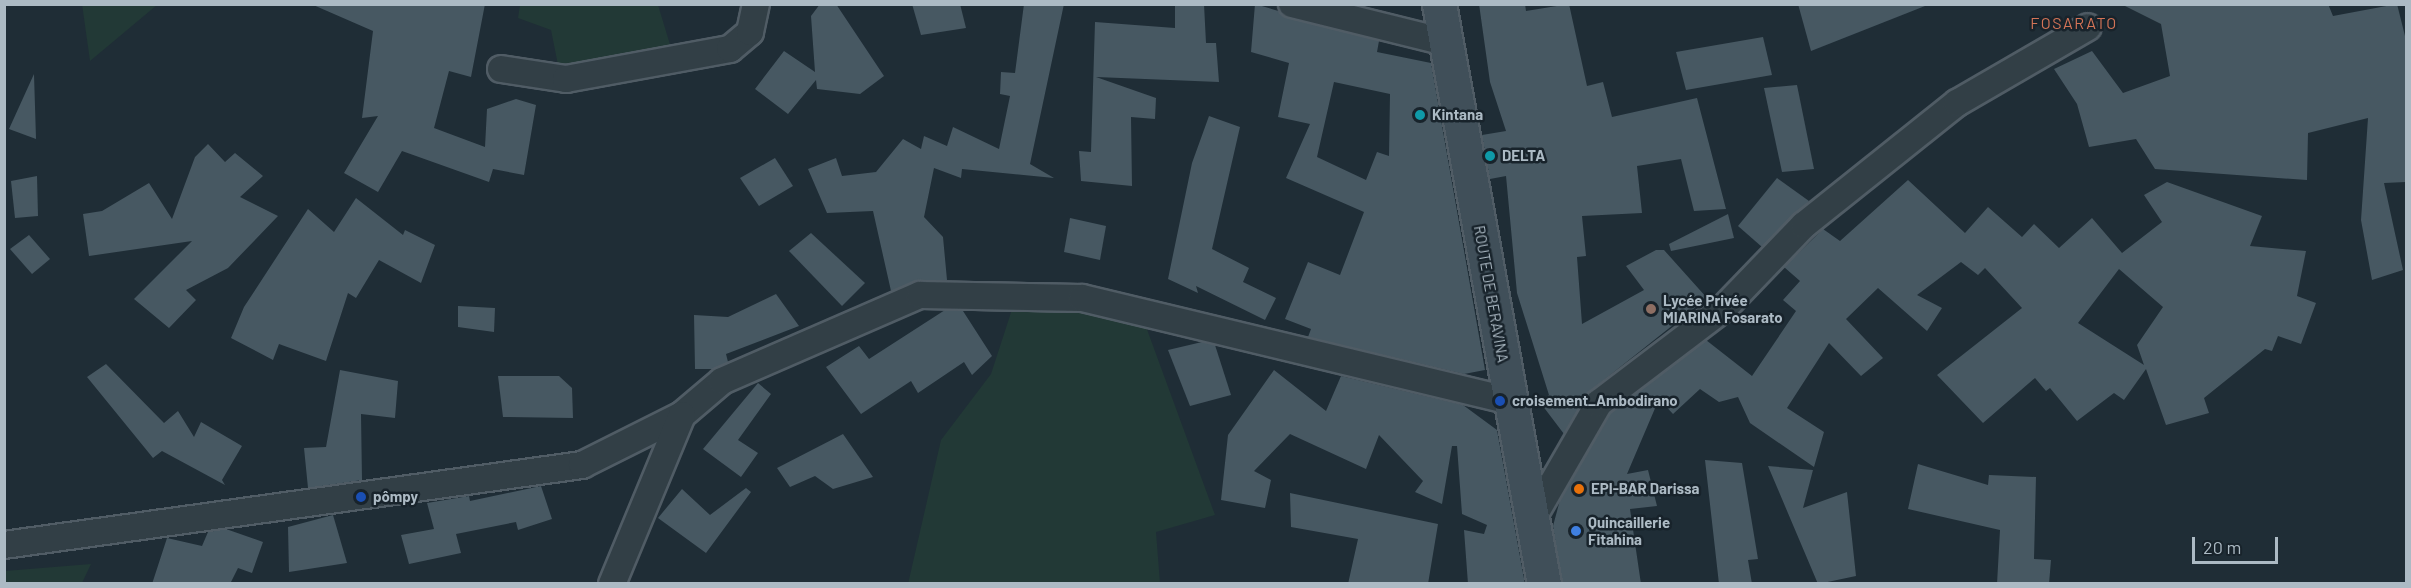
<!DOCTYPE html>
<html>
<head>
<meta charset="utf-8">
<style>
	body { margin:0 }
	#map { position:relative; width:2411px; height:588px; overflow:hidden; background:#1f2d36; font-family:Barlow,sans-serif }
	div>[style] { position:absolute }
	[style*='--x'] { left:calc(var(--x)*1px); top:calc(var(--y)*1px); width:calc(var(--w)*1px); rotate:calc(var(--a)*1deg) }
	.green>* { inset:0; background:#223936 }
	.building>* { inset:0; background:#475862 }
	.roads { filter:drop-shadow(2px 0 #505c65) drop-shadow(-2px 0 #505c65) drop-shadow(0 2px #505c65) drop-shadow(0 -2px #505c65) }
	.street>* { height:26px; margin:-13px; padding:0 13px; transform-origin:13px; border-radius:13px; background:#323f46 }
	.secondary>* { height:33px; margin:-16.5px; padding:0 16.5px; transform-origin:16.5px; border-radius:16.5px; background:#404f59 }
	.dots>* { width:16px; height:16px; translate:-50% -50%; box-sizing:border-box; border:3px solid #18232b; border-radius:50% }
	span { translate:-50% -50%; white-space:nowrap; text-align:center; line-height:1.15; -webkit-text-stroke:5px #18232b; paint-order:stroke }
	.poi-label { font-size:15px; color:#acbac4; font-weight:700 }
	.left { translate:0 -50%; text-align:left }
	.street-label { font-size:15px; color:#acbac4 }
	.neighbourhood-label { font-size:16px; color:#d47457; letter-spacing:1.5px }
	.frame { position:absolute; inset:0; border:6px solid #acbac4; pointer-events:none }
	.scale { position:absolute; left:2192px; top:537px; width:86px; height:27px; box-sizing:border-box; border:3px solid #acbac4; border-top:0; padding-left:8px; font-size:18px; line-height:21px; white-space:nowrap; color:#acbac4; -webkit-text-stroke:4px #18232b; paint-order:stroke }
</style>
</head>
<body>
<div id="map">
	<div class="green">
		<i style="clip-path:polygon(82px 4px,157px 4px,157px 5px,90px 61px)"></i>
		<i style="clip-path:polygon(520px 5px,658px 5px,672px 51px,578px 72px,558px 65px,551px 30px,518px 18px)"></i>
		<i style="clip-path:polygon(1016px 297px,1141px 313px,1215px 515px,1156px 532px,1160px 583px,908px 584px,941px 440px,991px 374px)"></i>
		<i style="clip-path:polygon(91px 564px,82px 583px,5px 583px,5px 571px)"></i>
	</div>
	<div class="building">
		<i style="clip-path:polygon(311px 4px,485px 4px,471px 77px,449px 71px,434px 128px,485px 147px,487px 109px,516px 99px,536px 105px,524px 175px,493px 169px,489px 182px,402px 151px,378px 192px,344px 173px,378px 116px,362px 118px,373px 31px)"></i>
		<i style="clip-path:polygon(820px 4px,836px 4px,884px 76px,860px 94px,817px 89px,816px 80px,788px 114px,755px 89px,784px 51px,815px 72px,811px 16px)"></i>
		<i style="clip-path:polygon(912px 4px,960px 4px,966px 28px,921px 35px)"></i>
		<i style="clip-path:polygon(1024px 4px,1064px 4px,1030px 164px,1054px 178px,962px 169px,961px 178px,934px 168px,924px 217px,943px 237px,947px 280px,920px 280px,891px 291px,873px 211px,827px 213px,808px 169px,836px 158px,842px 176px,876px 172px,903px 139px,921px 149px,924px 136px,947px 146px,953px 127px,999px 149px,1010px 96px,1000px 94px,1001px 72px,1015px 73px)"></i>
		<i style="clip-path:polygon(1175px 4px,1204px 4px,1206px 43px,1216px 43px,1219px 82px,1096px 77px,1156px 98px,1155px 119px,1131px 117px,1132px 186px,1081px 181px,1079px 151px,1091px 152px,1095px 22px,1175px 28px)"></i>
		<i style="clip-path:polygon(evenodd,1255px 4px,1379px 41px,1377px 52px,1431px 63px,1485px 370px,1464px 374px,1308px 337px,1311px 329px,1285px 319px,1308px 262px,1340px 275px,1364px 212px,1286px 178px,1310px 124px,1278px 117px,1289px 63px,1251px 52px,1255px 4px,1334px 82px,1390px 94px,1389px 156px,1377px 152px,1366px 180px,1317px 157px,1334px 82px)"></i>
		<i style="clip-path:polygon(1479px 4px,1525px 4px,1526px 11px,1569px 4px,1587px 86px,1603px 82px,1612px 117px,1697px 98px,1726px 209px,1694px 211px,1681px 159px,1637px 166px,1642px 213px,1582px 216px,1586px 256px,1577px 257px,1582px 324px,1644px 290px,1626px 266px,1656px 250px,1664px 250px,1707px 298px,1590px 391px,1564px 434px,1539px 401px,1549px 395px,1517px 293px,1506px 176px,1490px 179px,1482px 135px,1506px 131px,1490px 82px)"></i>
		<i style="clip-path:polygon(1798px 4px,1925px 4px,1925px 6px,1811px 51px)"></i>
		<i style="clip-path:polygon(2121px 4px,2328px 4px,2333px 16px,2397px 4px,2406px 40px,2406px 182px,2384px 183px,2403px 270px,2372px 280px,2361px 220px,2368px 118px,2308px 133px,2307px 180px,2155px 169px,2136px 139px,2089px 147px,2077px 104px,2054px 69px,2092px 51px,2123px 93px,2170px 76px,2161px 24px)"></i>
		<i style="clip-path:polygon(1763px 37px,1772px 75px,1686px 90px,1676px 52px)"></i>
		<i style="clip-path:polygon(34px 74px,36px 139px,9px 129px)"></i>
		<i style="clip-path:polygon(1797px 85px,1814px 169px,1782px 172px,1764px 88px)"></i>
		<i style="clip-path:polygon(1209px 116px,1240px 127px,1212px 249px,1249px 268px,1243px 282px,1276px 298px,1265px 320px,1196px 286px,1198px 293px,1168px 279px,1192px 163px)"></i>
		<i style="clip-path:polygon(208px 144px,225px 162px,235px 153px,263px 176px,240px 197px,278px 216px,228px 268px,186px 290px,196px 300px,169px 328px,134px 299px,192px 241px,89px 256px,83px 214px,102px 211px,149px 183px,172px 219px,195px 157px)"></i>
		<i style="clip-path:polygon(775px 158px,793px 186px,759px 206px,740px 178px)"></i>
		<i style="clip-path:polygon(37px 176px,38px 216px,15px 218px,11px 181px)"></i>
		<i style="clip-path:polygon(1777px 178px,1809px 201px,1762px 247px,1738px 226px)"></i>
		<i style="clip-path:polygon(evenodd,1908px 180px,1965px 233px,1988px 207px,2022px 237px,2034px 224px,2059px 248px,2092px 218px,2122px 253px,2162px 222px,2144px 195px,2167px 182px,2262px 216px,2250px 246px,2306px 251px,2297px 296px,2316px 303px,2301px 344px,2278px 336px,2272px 351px,2265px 349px,2204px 398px,2209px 413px,2166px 425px,2146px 369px,2124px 400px,2114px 393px,2077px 421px,2050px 388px,2046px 391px,2035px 378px,1983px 423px,1937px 375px,2022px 308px,1985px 268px,1978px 275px,1961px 262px,1917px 295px,1942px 308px,1927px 331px,1878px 288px,1846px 319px,1883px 358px,1861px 376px,1829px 343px,1787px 408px,1824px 432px,1814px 467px,1750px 423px,1738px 397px,1719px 402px,1700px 389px,1673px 414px,1659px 399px,1627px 474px,1648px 470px,1657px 506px,1630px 509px,1641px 584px,1562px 584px,1553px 526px,1560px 500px,1610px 413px,1706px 340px,1752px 376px,1796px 311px,1783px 300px,1800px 281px,1784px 267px,1823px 229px,1840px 241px,1908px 180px,2119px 269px,2163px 307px,2137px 345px,2144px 365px,2078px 323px,2119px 269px)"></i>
		<i style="clip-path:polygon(356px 198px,403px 235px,405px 230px,435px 245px,421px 283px,379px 260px,356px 298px,348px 293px,326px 361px,279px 344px,273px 360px,231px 338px,244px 307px,308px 209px,334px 232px)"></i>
		<i style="clip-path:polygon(1728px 214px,1734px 238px,1671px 251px,1669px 244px)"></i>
		<i style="clip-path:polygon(1070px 218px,1106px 226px,1100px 260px,1064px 252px)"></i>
		<i style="clip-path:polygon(811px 233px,865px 283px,842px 306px,789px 251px)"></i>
		<i style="clip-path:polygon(29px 235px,50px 259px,32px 274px,10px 249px)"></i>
		<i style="clip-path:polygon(776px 294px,799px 326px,726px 354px,728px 362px,713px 369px,695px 369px,694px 315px,728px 317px)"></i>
		<i style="clip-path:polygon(458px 306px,495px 308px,494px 332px,458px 327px)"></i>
		<i style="clip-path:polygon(945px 310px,963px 311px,992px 356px,972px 375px,964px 362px,918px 393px,911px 381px,861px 414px,826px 367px,859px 346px,869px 359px)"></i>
		<i style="clip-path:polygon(1202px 342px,1215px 345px,1231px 395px,1190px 406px,1168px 350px)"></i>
		<i style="clip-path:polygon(106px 364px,164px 423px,178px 411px,194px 437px,201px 422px,242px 446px,222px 480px,225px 485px,162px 451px,153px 458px,87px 377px)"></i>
		<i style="clip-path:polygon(340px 370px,398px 381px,395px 418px,361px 414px,362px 480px,308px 488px,304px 448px,326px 447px)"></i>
		<i style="clip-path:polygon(1274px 370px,1326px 411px,1341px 376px,1463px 405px,1497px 430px,1525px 584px,1468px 584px,1464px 530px,1484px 534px,1487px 525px,1462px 514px,1457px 446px,1452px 446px,1442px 504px,1415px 492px,1423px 481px,1379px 435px,1366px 469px,1290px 434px,1254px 471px,1271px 480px,1265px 508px,1221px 500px,1228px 435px)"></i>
		<i style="clip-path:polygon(498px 376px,559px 376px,572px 388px,573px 418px,503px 417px)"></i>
		<i style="clip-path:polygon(758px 383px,771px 394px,738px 440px,758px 453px,741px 477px,703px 449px)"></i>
		<i style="clip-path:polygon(843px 434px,873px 477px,833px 489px,815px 476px,790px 487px,777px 468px)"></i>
		<i style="clip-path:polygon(1705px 460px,1742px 463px,1758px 559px,1748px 560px,1752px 584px,1719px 584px)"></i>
		<i style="clip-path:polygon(1918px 464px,1988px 485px,1989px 475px,2036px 477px,2034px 559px,2051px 560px,2049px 584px,1997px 584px,2000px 530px,1908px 509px)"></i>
		<i style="clip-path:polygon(1768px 466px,1813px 470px,1803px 508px,1847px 492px,1856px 576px,1818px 584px)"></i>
		<i style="clip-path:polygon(541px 486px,552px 519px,518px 530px,516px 522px,456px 534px,461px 553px,409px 564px,401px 535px,434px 529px,427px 503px,469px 496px,470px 501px)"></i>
		<i style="clip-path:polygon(746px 488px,751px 492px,706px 553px,658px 518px,682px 489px,710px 515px)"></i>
		<i style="clip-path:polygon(1290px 493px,1438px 524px,1428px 584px,1348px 584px,1358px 539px,1291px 527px)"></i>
		<i style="clip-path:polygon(333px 515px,347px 563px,289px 572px,288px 527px)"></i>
		<i style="clip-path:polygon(226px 529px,263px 542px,252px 573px,238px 568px,230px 584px,152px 584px,167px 538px,202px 546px,208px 532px)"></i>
	</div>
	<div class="roads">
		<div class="street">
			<i style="--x:1292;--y:4;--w:158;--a:13.9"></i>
			<i style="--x:501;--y:69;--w:66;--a:8.7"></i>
			<i style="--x:566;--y:79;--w:167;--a:-10.4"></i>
			<i style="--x:730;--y:49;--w:26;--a:-40"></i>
			<i style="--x:750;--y:32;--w:29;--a:-78"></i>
			<i style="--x:1532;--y:519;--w:134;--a:-60"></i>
			<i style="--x:1599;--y:403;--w:157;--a:-37.2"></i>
			<i style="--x:1724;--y:308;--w:115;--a:-46.1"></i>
			<i style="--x:1804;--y:225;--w:196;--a:-38.6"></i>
			<i style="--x:1957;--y:103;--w:151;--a:-30.1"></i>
			<i style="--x:4;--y:545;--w:584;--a:-7.88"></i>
			<i style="--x:582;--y:465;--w:112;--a:-26.6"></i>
			<i style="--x:682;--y:415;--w:52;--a:-40.4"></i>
			<i style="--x:722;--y:381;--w:216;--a:-23.5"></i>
			<i style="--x:920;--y:295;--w:162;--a:1.1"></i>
			<i style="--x:1082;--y:298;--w:441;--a:13.5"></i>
			<i style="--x:612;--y:584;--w:183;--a:-67.5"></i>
		</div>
		<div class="secondary">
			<i style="--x:1439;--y:4;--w:589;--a:79.74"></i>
		</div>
	</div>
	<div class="dots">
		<i style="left:1420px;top:115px;background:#0f9aa8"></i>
		<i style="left:1490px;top:156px;background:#0f9aa8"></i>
		<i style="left:1651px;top:309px;background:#8d6e63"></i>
		<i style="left:1500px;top:401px;background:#1a4fb4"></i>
		<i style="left:1579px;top:489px;background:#e8710a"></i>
		<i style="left:361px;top:497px;background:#1a4fb4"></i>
		<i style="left:1576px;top:531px;background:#3f7fe0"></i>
	</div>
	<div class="poi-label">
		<span class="left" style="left:1432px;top:115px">Kintana</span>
		<span class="left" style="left:1502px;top:156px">DELTA</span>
		<span class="left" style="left:1663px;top:309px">Lycée Privée<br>MIARINA Fosarato</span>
		<span class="left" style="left:1512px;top:401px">croisement_Ambodirano</span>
		<span class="left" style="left:1591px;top:489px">EPI-BAR Darissa</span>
		<span class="left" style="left:373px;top:497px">pômpy</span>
		<span class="left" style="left:1588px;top:531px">Quincaillerie<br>Fitahina</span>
	</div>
	<div class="street-label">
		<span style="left:1491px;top:294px;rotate:80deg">ROUTE DE BERAVINA</span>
	</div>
	<div class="neighbourhood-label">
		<span style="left:2074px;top:23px">FOSARATO</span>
	</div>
	<div class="frame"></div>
	<div class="scale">20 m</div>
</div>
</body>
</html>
